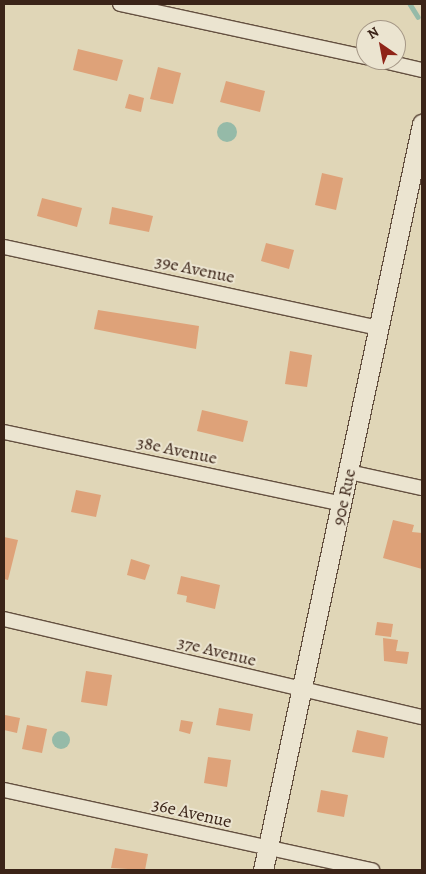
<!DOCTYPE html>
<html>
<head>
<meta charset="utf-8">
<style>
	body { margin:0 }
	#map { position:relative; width:426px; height:874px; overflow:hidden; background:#e0d6b7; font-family:Alegreya,serif }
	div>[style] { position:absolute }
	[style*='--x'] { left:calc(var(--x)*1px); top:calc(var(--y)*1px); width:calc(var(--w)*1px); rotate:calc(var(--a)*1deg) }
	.water>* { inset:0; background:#95baa8 }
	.round { border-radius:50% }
	.stream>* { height:4.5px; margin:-2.25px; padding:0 2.25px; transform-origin:2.25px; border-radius:2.25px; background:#95baa8 }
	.building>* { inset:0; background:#dea279 }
	.roads { filter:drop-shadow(1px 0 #645040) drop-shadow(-1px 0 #645040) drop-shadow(0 1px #645040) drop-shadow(0 -1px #645040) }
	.street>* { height:14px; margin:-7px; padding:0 7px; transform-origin:7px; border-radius:7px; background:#ebe4d0 }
	.secondary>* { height:19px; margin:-9.5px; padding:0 9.5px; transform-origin:9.5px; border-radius:9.5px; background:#ebe4d0 }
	span { translate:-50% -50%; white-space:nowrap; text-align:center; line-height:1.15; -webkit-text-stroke:4px #ebe4d0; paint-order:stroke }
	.street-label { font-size:18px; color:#3b2418 }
	.frame { position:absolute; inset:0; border:5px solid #3b2418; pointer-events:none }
	.north { position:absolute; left:356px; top:20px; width:50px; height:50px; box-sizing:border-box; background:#ebe4d0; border:1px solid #a59786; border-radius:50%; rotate:327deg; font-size:14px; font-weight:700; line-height:20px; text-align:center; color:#3b2418 }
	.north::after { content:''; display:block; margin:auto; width:18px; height:22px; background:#8f2418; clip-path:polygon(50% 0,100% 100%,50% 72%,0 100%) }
</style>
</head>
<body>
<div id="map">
	<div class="water">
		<i class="round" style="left:217px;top:122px;width:20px;height:20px"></i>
		<i class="round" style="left:52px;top:731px;width:18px;height:18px"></i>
	</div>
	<div class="stream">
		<i style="--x:410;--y:4;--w:15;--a:58"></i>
	</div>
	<div class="building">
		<i style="clip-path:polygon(78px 49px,123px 60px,117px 81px,73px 70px)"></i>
		<i style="clip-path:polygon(158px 67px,181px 73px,173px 104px,150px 99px)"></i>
		<i style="clip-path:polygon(226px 81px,265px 91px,260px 112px,220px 102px)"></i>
		<i style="clip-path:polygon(129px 94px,144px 98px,141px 112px,125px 108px)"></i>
		<i style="clip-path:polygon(322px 173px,343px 178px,336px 210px,315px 205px)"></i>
		<i style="clip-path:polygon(42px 198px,82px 208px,77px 227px,37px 216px)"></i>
		<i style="clip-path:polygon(112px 207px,153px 216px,149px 232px,109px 224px)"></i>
		<i style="clip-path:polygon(266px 243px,294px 250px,289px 269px,261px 261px)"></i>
		<i style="clip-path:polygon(98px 310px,199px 326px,196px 349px,94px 329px)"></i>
		<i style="clip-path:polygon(290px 351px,312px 355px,307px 387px,285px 384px)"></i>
		<i style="clip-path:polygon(202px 410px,248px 421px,243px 442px,197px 431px)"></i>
		<i style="clip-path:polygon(76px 490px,101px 495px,96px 517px,71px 512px)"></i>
		<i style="clip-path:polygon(393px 520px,414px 525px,412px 532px,422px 533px,422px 569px,383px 558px)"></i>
		<i style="clip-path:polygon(4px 537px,18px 540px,8px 580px,4px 579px)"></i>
		<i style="clip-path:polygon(131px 559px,150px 565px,145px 580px,127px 575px)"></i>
		<i style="clip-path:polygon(181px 576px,220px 585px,215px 609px,186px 602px,187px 596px,177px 594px)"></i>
		<i style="clip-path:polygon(377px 622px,393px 624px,391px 637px,375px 635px)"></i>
		<i style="clip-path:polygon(383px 638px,398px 640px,396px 651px,409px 652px,407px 664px,384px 661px)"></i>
		<i style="clip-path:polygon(86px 671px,112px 675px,107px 706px,81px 702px)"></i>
		<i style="clip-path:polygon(219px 708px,253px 714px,250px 731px,216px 725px)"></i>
		<i style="clip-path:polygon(5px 715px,20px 718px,17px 733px,4px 730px)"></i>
		<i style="clip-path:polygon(181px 720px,193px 722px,190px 734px,179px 731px)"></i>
		<i style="clip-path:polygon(27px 725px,47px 729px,42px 753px,22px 749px)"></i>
		<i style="clip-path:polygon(357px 730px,388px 737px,384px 758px,352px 752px)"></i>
		<i style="clip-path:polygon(208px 757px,231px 760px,227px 787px,204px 783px)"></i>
		<i style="clip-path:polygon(321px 790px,348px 795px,344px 817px,317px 812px)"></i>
		<i style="clip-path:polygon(115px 848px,148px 854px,145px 870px,111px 868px)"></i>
	</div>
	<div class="roads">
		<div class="street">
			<i style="--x:120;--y:4;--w:252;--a:12.2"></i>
			<i style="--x:379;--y:60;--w:44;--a:13.1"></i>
			<i style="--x:4;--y:247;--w:384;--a:12.2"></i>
			<i style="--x:4;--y:432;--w:346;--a:12"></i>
			<i style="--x:349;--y:472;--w:75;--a:12.4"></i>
			<i style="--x:4;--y:619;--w:429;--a:13.2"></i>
			<i style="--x:4;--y:790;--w:377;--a:12.3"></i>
		</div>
		<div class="secondary">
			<i style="--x:263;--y:870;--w:763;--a:-77.97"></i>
		</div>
	</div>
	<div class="street-label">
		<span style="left:195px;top:269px;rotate:12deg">39e Avenue</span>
		<span style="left:177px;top:450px;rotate:12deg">38e Avenue</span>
		<span style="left:344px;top:497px;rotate:-78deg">90e Rue</span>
		<span style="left:217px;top:651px;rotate:14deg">37e Avenue</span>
		<span style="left:192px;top:813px;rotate:13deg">36e Avenue</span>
	</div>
	<div class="frame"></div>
	<div class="north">N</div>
</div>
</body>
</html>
